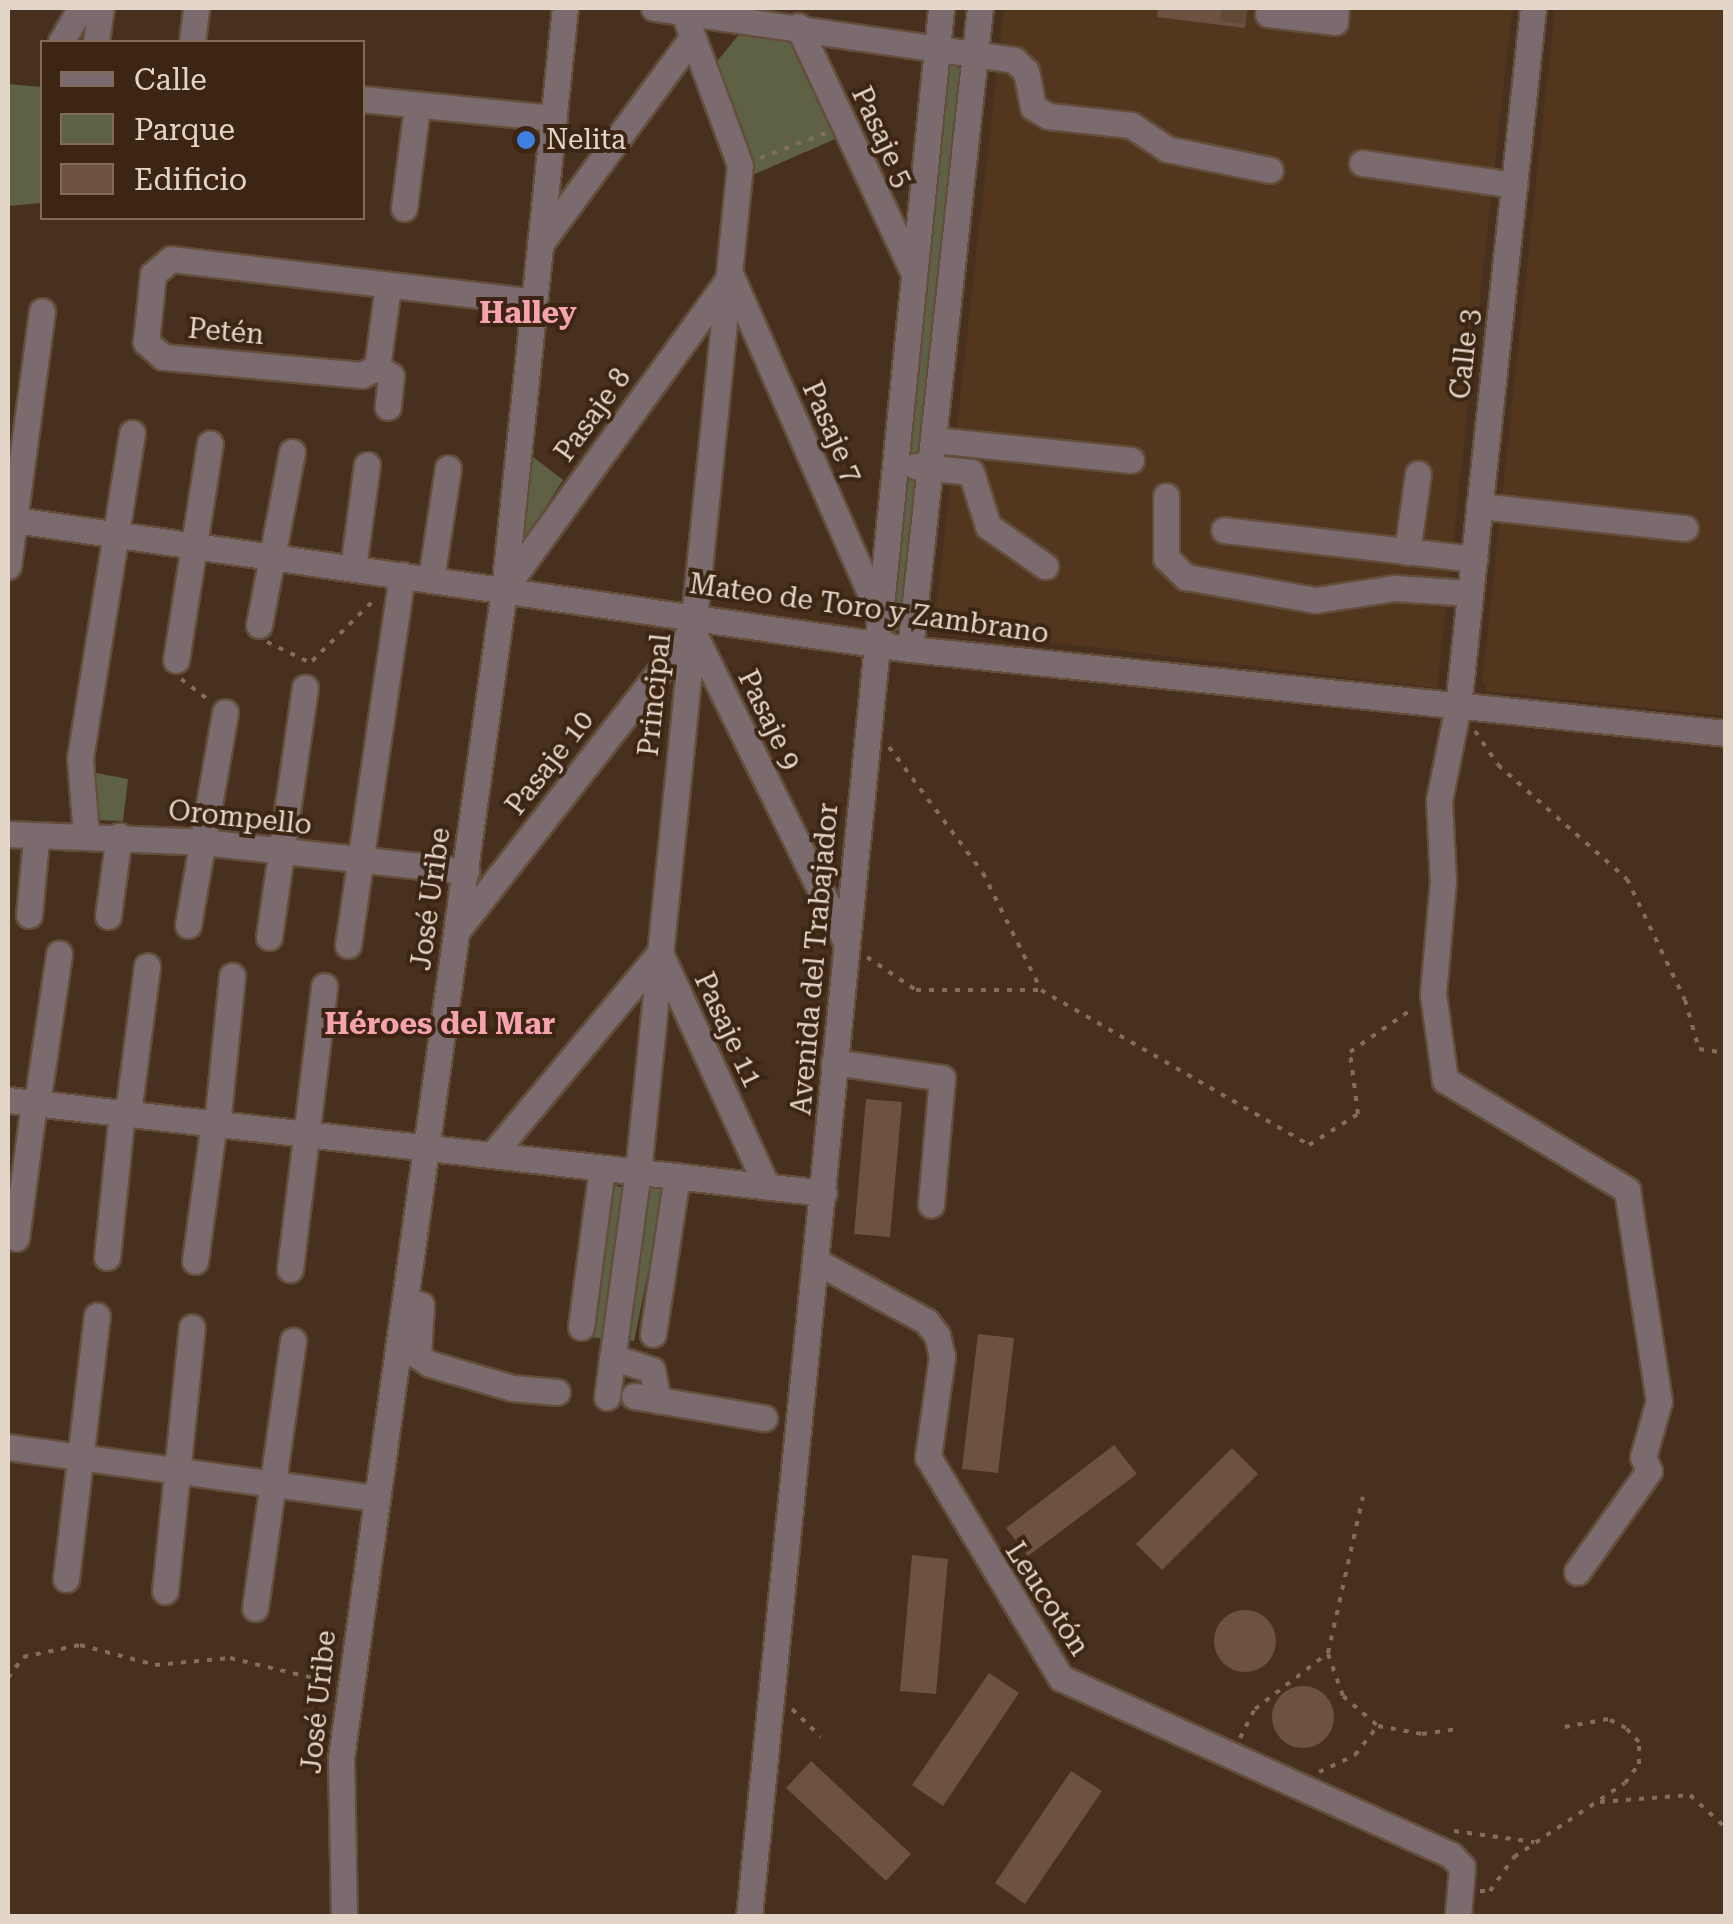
<!DOCTYPE html>
<html>
<head>
<meta charset="utf-8">
<style>
	body { margin:0 }
	#map { position:relative; width:1733px; height:1924px; overflow:hidden; background:#47301d; font-family:"Roboto Serif",serif }
	div>[style] { position:absolute }
	[style*='--x'] { left:calc(var(--x)*1px); top:calc(var(--y)*1px); width:calc(var(--w)*1px); rotate:calc(var(--a)*1deg) }
	.built>* { inset:0; background:#53361e }
	.green>* { inset:0; background:#5e6144 }
	.building>* { inset:0; background:#6e5241 }
	.round { border-radius:50% }
	.minor-tunnel>* { height:25px; margin-top:-12.5px; transform-origin:0; background:repeating-linear-gradient(90deg,#5f4937 0 25px,transparent 0 37px) }
	.path>* { height:4px; margin-top:-2px; transform-origin:0; background:repeating-linear-gradient(90deg,#826e5e 0 5px,transparent 0 13px) }
	.roads { filter:drop-shadow(2px 0 #634e3c) drop-shadow(-2px 0 #634e3c) drop-shadow(0 2px #634e3c) drop-shadow(0 -2px #634e3c) }
	.minor>* { height:25px; margin:-12.5px; padding:0 12.5px; transform-origin:12.5px; border-radius:12.5px; background:#7b6b6f }
	.dots>* { width:28px; height:28px; translate:-50% -50%; box-sizing:border-box; border:5px solid #3c2613; border-radius:50% }
	span { translate:-50% -50%; white-space:nowrap; text-align:center; line-height:1.15; -webkit-text-stroke:8px #3c2613; paint-order:stroke }
	.street-label { font-size:28px; color:#e4d5c9 }
	.poi-label { font-size:28px; color:#e4d5c9 }
	.left { translate:0 -50%; text-align:left }
	.neighbourhood-label { font-size:30px; color:#f7a3af; font-weight:700 }
	.frame { position:absolute; inset:0; border:10px solid #e4d5c9; pointer-events:none }
	.legend { position:absolute; left:40px; top:40px; width:325px; height:180px; box-sizing:border-box; background:#3c2613; border:2px solid #7f6c5c; margin:0; padding:12px 18px; list-style:none; font-size:30px; color:#e4d5c9 }
	.legend li { display:flex; align-items:center; gap:20px; height:50px }
	.legend b { width:50px; border:2px solid #7f6c5c }
</style>
</head>
<body>
<div id="map">
	<div class="built">
		<i style="clip-path:polygon(1004px 8px,1512px 8px,1437px 688px,945px 630px,935px 619px)"></i>
		<i style="clip-path:polygon(1555px 8px,1725px 8px,1725px 716px,1487px 691px,1482px 682px)"></i>
	</div>
	<div class="green">
		<i style="clip-path:polygon(742px 31px,794px 37px,842px 136px,748px 177px,709px 71px)"></i>
		<i style="clip-path:polygon(955px 64px,963px 75px,920px 454px,912px 458px,904px 452px,944px 70px)"></i>
		<i style="clip-path:polygon(8px 84px,42px 87px,42px 203px,8px 206px)"></i>
		<i style="clip-path:polygon(528px 453px,563px 480px,522px 544px)"></i>
		<i style="clip-path:polygon(909px 477px,918px 479px,902px 627px,891px 634px,902px 479px)"></i>
		<i style="clip-path:polygon(91px 772px,128px 779px,123px 821px,96px 820px)"></i>
		<i style="clip-path:polygon(609px 1182px,624px 1189px,604px 1339px,585px 1336px)"></i>
		<i style="clip-path:polygon(654px 1186px,665px 1189px,634px 1341px,622px 1339px,644px 1193px)"></i>
	</div>
	<div class="building">
		<i style="clip-path:polygon(1158px 8px,1247px 8px,1245px 28px,1157px 17px)"></i>
		<i style="clip-path:polygon(866px 1099px,902px 1102px,890px 1237px,854px 1234px)"></i>
		<i style="clip-path:polygon(978px 1334px,1014px 1338px,998px 1473px,962px 1469px)"></i>
		<i style="clip-path:polygon(1114px 1445px,1137px 1474px,1028px 1556px,1006px 1528px)"></i>
		<i style="clip-path:polygon(1232px 1448px,1258px 1474px,1162px 1570px,1136px 1544px)"></i>
		<i style="clip-path:polygon(912px 1555px,948px 1559px,936px 1694px,900px 1691px)"></i>
		<i class="round" style="left:1214px;top:1610px;width:62px;height:62px"></i>
		<i style="clip-path:polygon(989px 1673px,1019px 1693px,943px 1806px,912px 1785px)"></i>
		<i class="round" style="left:1272px;top:1686px;width:62px;height:62px"></i>
		<i style="clip-path:polygon(811px 1761px,911px 1854px,886px 1881px,786px 1788px)"></i>
		<i style="clip-path:polygon(1071px 1771px,1102px 1791px,1025px 1904px,995px 1883px)"></i>
	</div>
	<div class="minor-tunnel">
		<i style="--x:1221;--y:8;--w:26;--a:7"></i>
	</div>
	<div class="path">
		<i style="--x:760;--y:158;--w:71;--a:-20.7"></i>
		<i style="--x:267;--y:642;--w:49;--a:25.5"></i>
		<i style="--x:312;--y:661;--w:88;--a:-44.5"></i>
		<i style="--x:181;--y:679;--w:35;--a:37"></i>
		<i style="--x:1475;--y:731;--w:41;--a:55.9"></i>
		<i style="--x:1498;--y:765;--w:172;--a:41.5"></i>
		<i style="--x:1627;--y:879;--w:134;--a:64.4"></i>
		<i style="--x:1685;--y:1000;--w:51;--a:74.1"></i>
		<i style="--x:1699;--y:1049;--w:27;--a:8"></i>
		<i style="--x:889;--y:747;--w:157;--a:53.3"></i>
		<i style="--x:983;--y:873;--w:128;--a:63.6"></i>
		<i style="--x:867;--y:957;--w:59;--a:34"></i>
		<i style="--x:916;--y:990;--w:125;--a:0"></i>
		<i style="--x:1041;--y:990;--w:310;--a:30"></i>
		<i style="--x:1309;--y:1145;--w:58;--a:-32.3"></i>
		<i style="--x:1358;--y:1114;--w:63;--a:-97.4"></i>
		<i style="--x:1350;--y:1052;--w:75;--a:-34.7"></i>
		<i style="--x:1328;--y:1654;--w:45;--a:70.3"></i>
		<i style="--x:1343;--y:1696;--w:46;--a:40.6"></i>
		<i style="--x:1378;--y:1726;--w:45;--a:10.3"></i>
		<i style="--x:1422;--y:1734;--w:35;--a:-8"></i>
		<i style="--x:8;--y:1678;--w:26;--a:-54"></i>
		<i style="--x:23;--y:1657;--w:58;--a:-11.9"></i>
		<i style="--x:80;--y:1645;--w:78;--a:14.9"></i>
		<i style="--x:155;--y:1665;--w:75;--a:-5.3"></i>
		<i style="--x:230;--y:1658;--w:102;--a:13.6"></i>
		<i style="--x:792;--y:1709;--w:40;--a:44"></i>
		<i style="--x:1240;--y:1738;--w:33;--a:-63"></i>
		<i style="--x:1255;--y:1709;--w:92;--a:-37.5"></i>
		<i style="--x:1328;--y:1653;--w:160;--a:-77.4"></i>
		<i style="--x:1319;--y:1772;--w:40;--a:-25"></i>
		<i style="--x:1355;--y:1755;--w:36;--a:-52"></i>
		<i style="--x:1600;--y:1802;--w:90;--a:-4.4"></i>
		<i style="--x:1690;--y:1795;--w:49;--a:42.5"></i>
		<i style="--x:1454;--y:1831;--w:81;--a:7.8"></i>
		<i style="--x:1480;--y:1891;--w:10;--a:0"></i>
		<i style="--x:1490;--y:1891;--w:42;--a:-54.8"></i>
		<i style="--x:1514;--y:1857;--w:133;--a:-33.7"></i>
		<i style="--x:1625;--y:1783;--w:24;--a:-54"></i>
		<i style="--x:1639;--y:1764;--w:22;--a:-90"></i>
		<i style="--x:1639;--y:1742;--w:19;--a:-133"></i>
		<i style="--x:1626;--y:1728;--w:20;--a:-153"></i>
		<i style="--x:1608;--y:1719;--w:44;--a:169.5"></i>
	</div>
	<div class="roads">
		<div class="minor">
			<i style="--x:654;--y:8;--w:364;--a:8.2"></i>
			<i style="--x:1014;--y:60;--w:16;--a:43"></i>
			<i style="--x:1026;--y:71;--w:37;--a:79"></i>
			<i style="--x:1033;--y:107;--w:17;--a:31"></i>
			<i style="--x:1048;--y:116;--w:83;--a:6.2"></i>
			<i style="--x:1131;--y:125;--w:43;--a:33.7"></i>
			<i style="--x:1167;--y:149;--w:105;--a:11.5"></i>
			<i style="--x:1533;--y:8;--w:702;--a:96.13"></i>
			<i style="--x:1458;--y:706;--w:96;--a:101.4"></i>
			<i style="--x:1439;--y:800;--w:81;--a:87.2"></i>
			<i style="--x:1443;--y:881;--w:113;--a:95.1"></i>
			<i style="--x:1433;--y:994;--w:87;--a:82.1"></i>
			<i style="--x:1445;--y:1080;--w:213;--a:31.1"></i>
			<i style="--x:1627;--y:1190;--w:213;--a:81.4"></i>
			<i style="--x:1659;--y:1401;--w:58;--a:105.9"></i>
			<i style="--x:1643;--y:1457;--w:15;--a:67"></i>
			<i style="--x:1649;--y:1471;--w:124;--a:125.5"></i>
			<i style="--x:1268;--y:14;--w:67;--a:6.8"></i>
			<i style="--x:1335;--y:22;--w:14;--a:-86"></i>
			<i style="--x:798;--y:26;--w:272;--a:64.9"></i>
			<i style="--x:61;--y:42;--w:39;--a:-60"></i>
			<i style="--x:96;--y:42;--w:34;--a:-82"></i>
			<i style="--x:192;--y:42;--w:34;--a:-83"></i>
			<i style="--x:362;--y:99;--w:193;--a:5.7"></i>
			<i style="--x:1362;--y:163;--w:154;--a:8.2"></i>
			<i style="--x:404;--y:208;--w:103;--a:-82.7"></i>
			<i style="--x:540;--y:244;--w:251;--a:-53.6"></i>
			<i style="--x:731;--y:276;--w:366;--a:66.3"></i>
			<i style="--x:388;--y:286;--w:82;--a:97.7"></i>
			<i style="--x:377;--y:367;--w:17;--a:152"></i>
			<i style="--x:362;--y:375;--w:200;--a:-174.8"></i>
			<i style="--x:163;--y:357;--w:23;--a:-139"></i>
			<i style="--x:146;--y:342;--w:68;--a:-84.1"></i>
			<i style="--x:153;--y:274;--w:23;--a:-40"></i>
			<i style="--x:171;--y:259;--w:361;--a:6.7"></i>
			<i style="--x:377;--y:367;--w:17;--a:33"></i>
			<i style="--x:391;--y:376;--w:31;--a:96"></i>
			<i style="--x:934;--y:440;--w:198;--a:5.8"></i>
			<i style="--x:915;--y:466;--w:56;--a:6.1"></i>
			<i style="--x:971;--y:472;--w:57;--a:72.5"></i>
			<i style="--x:988;--y:526;--w:70;--a:35.1"></i>
			<i style="--x:1166;--y:496;--w:62;--a:90"></i>
			<i style="--x:1166;--y:558;--w:28;--a:44"></i>
			<i style="--x:1186;--y:577;--w:131;--a:10.1"></i>
			<i style="--x:1315;--y:600;--w:80;--a:-8.6"></i>
			<i style="--x:1394;--y:588;--w:76;--a:3.8"></i>
			<i style="--x:1479;--y:506;--w:207;--a:6.1"></i>
			<i style="--x:8;--y:519;--w:911;--a:8.2"></i>
			<i style="--x:910;--y:649;--w:820;--a:5.88"></i>
			<i style="--x:1224;--y:530;--w:252;--a:6.6"></i>
			<i style="--x:1407;--y:552;--w:79;--a:-82"></i>
			<i style="--x:8;--y:566;--w:257;--a:-82.4"></i>
			<i style="--x:353;--y:568;--w:104;--a:-82.3"></i>
			<i style="--x:431;--y:579;--w:112;--a:-81.3"></i>
			<i style="--x:505;--y:588;--w:380;--a:-54.1"></i>
			<i style="--x:259;--y:625;--w:176;--a:-79.2"></i>
			<i style="--x:910;--y:649;--w:645;--a:-83.77"></i>
			<i style="--x:176;--y:660;--w:219;--a:-81.1"></i>
			<i style="--x:8;--y:834;--w:195;--a:2.3"></i>
			<i style="--x:203;--y:842;--w:265;--a:6.3"></i>
			<i style="--x:86;--y:835;--w:77;--a:-94.5"></i>
			<i style="--x:80;--y:758;--w:329;--a:-80.9"></i>
			<i style="--x:29;--y:915;--w:76;--a:-84.7"></i>
			<i style="--x:108;--y:916;--w:81;--a:-82.2"></i>
			<i style="--x:188;--y:925;--w:216;--a:-80.1"></i>
			<i style="--x:459;--y:928;--w:378;--a:-52"></i>
			<i style="--x:692;--y:630;--w:348;--a:63.7"></i>
			<i style="--x:269;--y:937;--w:252;--a:-81.8"></i>
			<i style="--x:348;--y:945;--w:374;--a:-81.7"></i>
			<i style="--x:834;--y:1062;--w:109;--a:8.4"></i>
			<i style="--x:942;--y:1078;--w:127;--a:95"></i>
			<i style="--x:8;--y:1100;--w:821;--a:6.5"></i>
			<i style="--x:37;--y:1103;--w:151;--a:-81.6"></i>
			<i style="--x:128;--y:1113;--w:148;--a:-82.6"></i>
			<i style="--x:217;--y:1124;--w:149;--a:-84.2"></i>
			<i style="--x:492;--y:1155;--w:263;--a:-50.3"></i>
			<i style="--x:660;--y:953;--w:257;--a:65.4"></i>
			<i style="--x:16;--y:1238;--w:136;--a:-82.4"></i>
			<i style="--x:107;--y:1257;--w:145;--a:-84.1"></i>
			<i style="--x:195;--y:1261;--w:139;--a:-82.2"></i>
			<i style="--x:819;--y:1263;--w:122;--a:28.5"></i>
			<i style="--x:926;--y:1321;--w:18;--a:52"></i>
			<i style="--x:937;--y:1335;--w:22;--a:77"></i>
			<i style="--x:942;--y:1356;--w:102;--a:97.9"></i>
			<i style="--x:928;--y:1457;--w:258;--a:59"></i>
			<i style="--x:1061;--y:1678;--w:428;--a:24.4"></i>
			<i style="--x:1451;--y:1855;--w:16;--a:47"></i>
			<i style="--x:1462;--y:1867;--w:49;--a:94.7"></i>
			<i style="--x:290;--y:1269;--w:285;--a:-83.1"></i>
			<i style="--x:415;--y:1303;--w:6;--a:18"></i>
			<i style="--x:421;--y:1305;--w:51;--a:93.4"></i>
			<i style="--x:418;--y:1356;--w:14;--a:34"></i>
			<i style="--x:430;--y:1364;--w:85;--a:16.3"></i>
			<i style="--x:512;--y:1388;--w:45;--a:5.1"></i>
			<i style="--x:581;--y:1327;--w:160;--a:-82.5"></i>
			<i style="--x:653;--y:1334;--w:160;--a:-81.4"></i>
			<i style="--x:612;--y:1357;--w:42;--a:18"></i>
			<i style="--x:652;--y:1370;--w:31;--a:79"></i>
			<i style="--x:634;--y:1396;--w:132;--a:9.6"></i>
			<i style="--x:607;--y:1397;--w:227;--a:-82.2"></i>
			<i style="--x:638;--y:1172;--w:1012;--a:-84.22"></i>
			<i style="--x:740;--y:165;--w:167;--a:-110.3"></i>
			<i style="--x:8;--y:1447;--w:370;--a:7.9"></i>
			<i style="--x:66;--y:1579;--w:265;--a:-83.3"></i>
			<i style="--x:165;--y:1591;--w:265;--a:-84.2"></i>
			<i style="--x:255;--y:1608;--w:270;--a:-81.9"></i>
			<i style="--x:344;--y:1916;--w:158;--a:-91.1"></i>
			<i style="--x:341;--y:1758;--w:1179;--a:-82.06"></i>
			<i style="--x:504;--y:590;--w:585;--a:-84.02"></i>
			<i style="--x:749;--y:1916;--w:1918;--a:-84.25"></i>
		</div>
	</div>
	<div class="dots">
		<i style="left:526px;top:140px;background:#3f7fe0"></i>
	</div>
	<div class="street-label">
		<span style="left:882px;top:137px;rotate:65deg">Pasaje 5</span>
		<span style="left:226px;top:332px;rotate:5deg">Petén</span>
		<span style="left:1465px;top:354px;rotate:-84deg">Calle 3</span>
		<span style="left:593px;top:415px;rotate:-54deg">Pasaje 8</span>
		<span style="left:832px;top:432px;rotate:66deg">Pasaje 7</span>
		<span style="left:869px;top:609px;rotate:8deg">Mateo de Toro y Zambrano</span>
		<span style="left:655px;top:695px;rotate:-84deg">Principal</span>
		<span style="left:769px;top:720px;rotate:64deg">Pasaje 9</span>
		<span style="left:550px;top:763px;rotate:-52deg">Pasaje 10</span>
		<span style="left:240px;top:818px;rotate:6deg">Orompello</span>
		<span style="left:431px;top:899px;rotate:-82deg">José Uribe</span>
		<span style="left:815px;top:959px;rotate:-85deg">Avenida del Trabajador</span>
		<span style="left:728px;top:1030px;rotate:65deg">Pasaje 11</span>
		<span style="left:1047px;top:1599px;rotate:57deg">Leucotón</span>
		<span style="left:319px;top:1702px;rotate:-84deg">José Uribe</span>
	</div>
	<div class="poi-label">
		<span class="left" style="left:546px;top:140px">Nelita</span>
	</div>
	<div class="neighbourhood-label">
		<span style="left:528px;top:313px">Halley</span>
		<span style="left:440px;top:1024px">Héroes del Mar</span>
	</div>
	<div class="frame"></div>
	<ul class="legend">
	<li><b style="height:12px;background:#7b6b6f"></b>Calle</li>
	<li><b style="height:28px;background:#5e6144"></b>Parque</li>
	<li><b style="height:28px;background:#6e5241"></b>Edificio</li>
	</ul>
</div>
</body>
</html>
